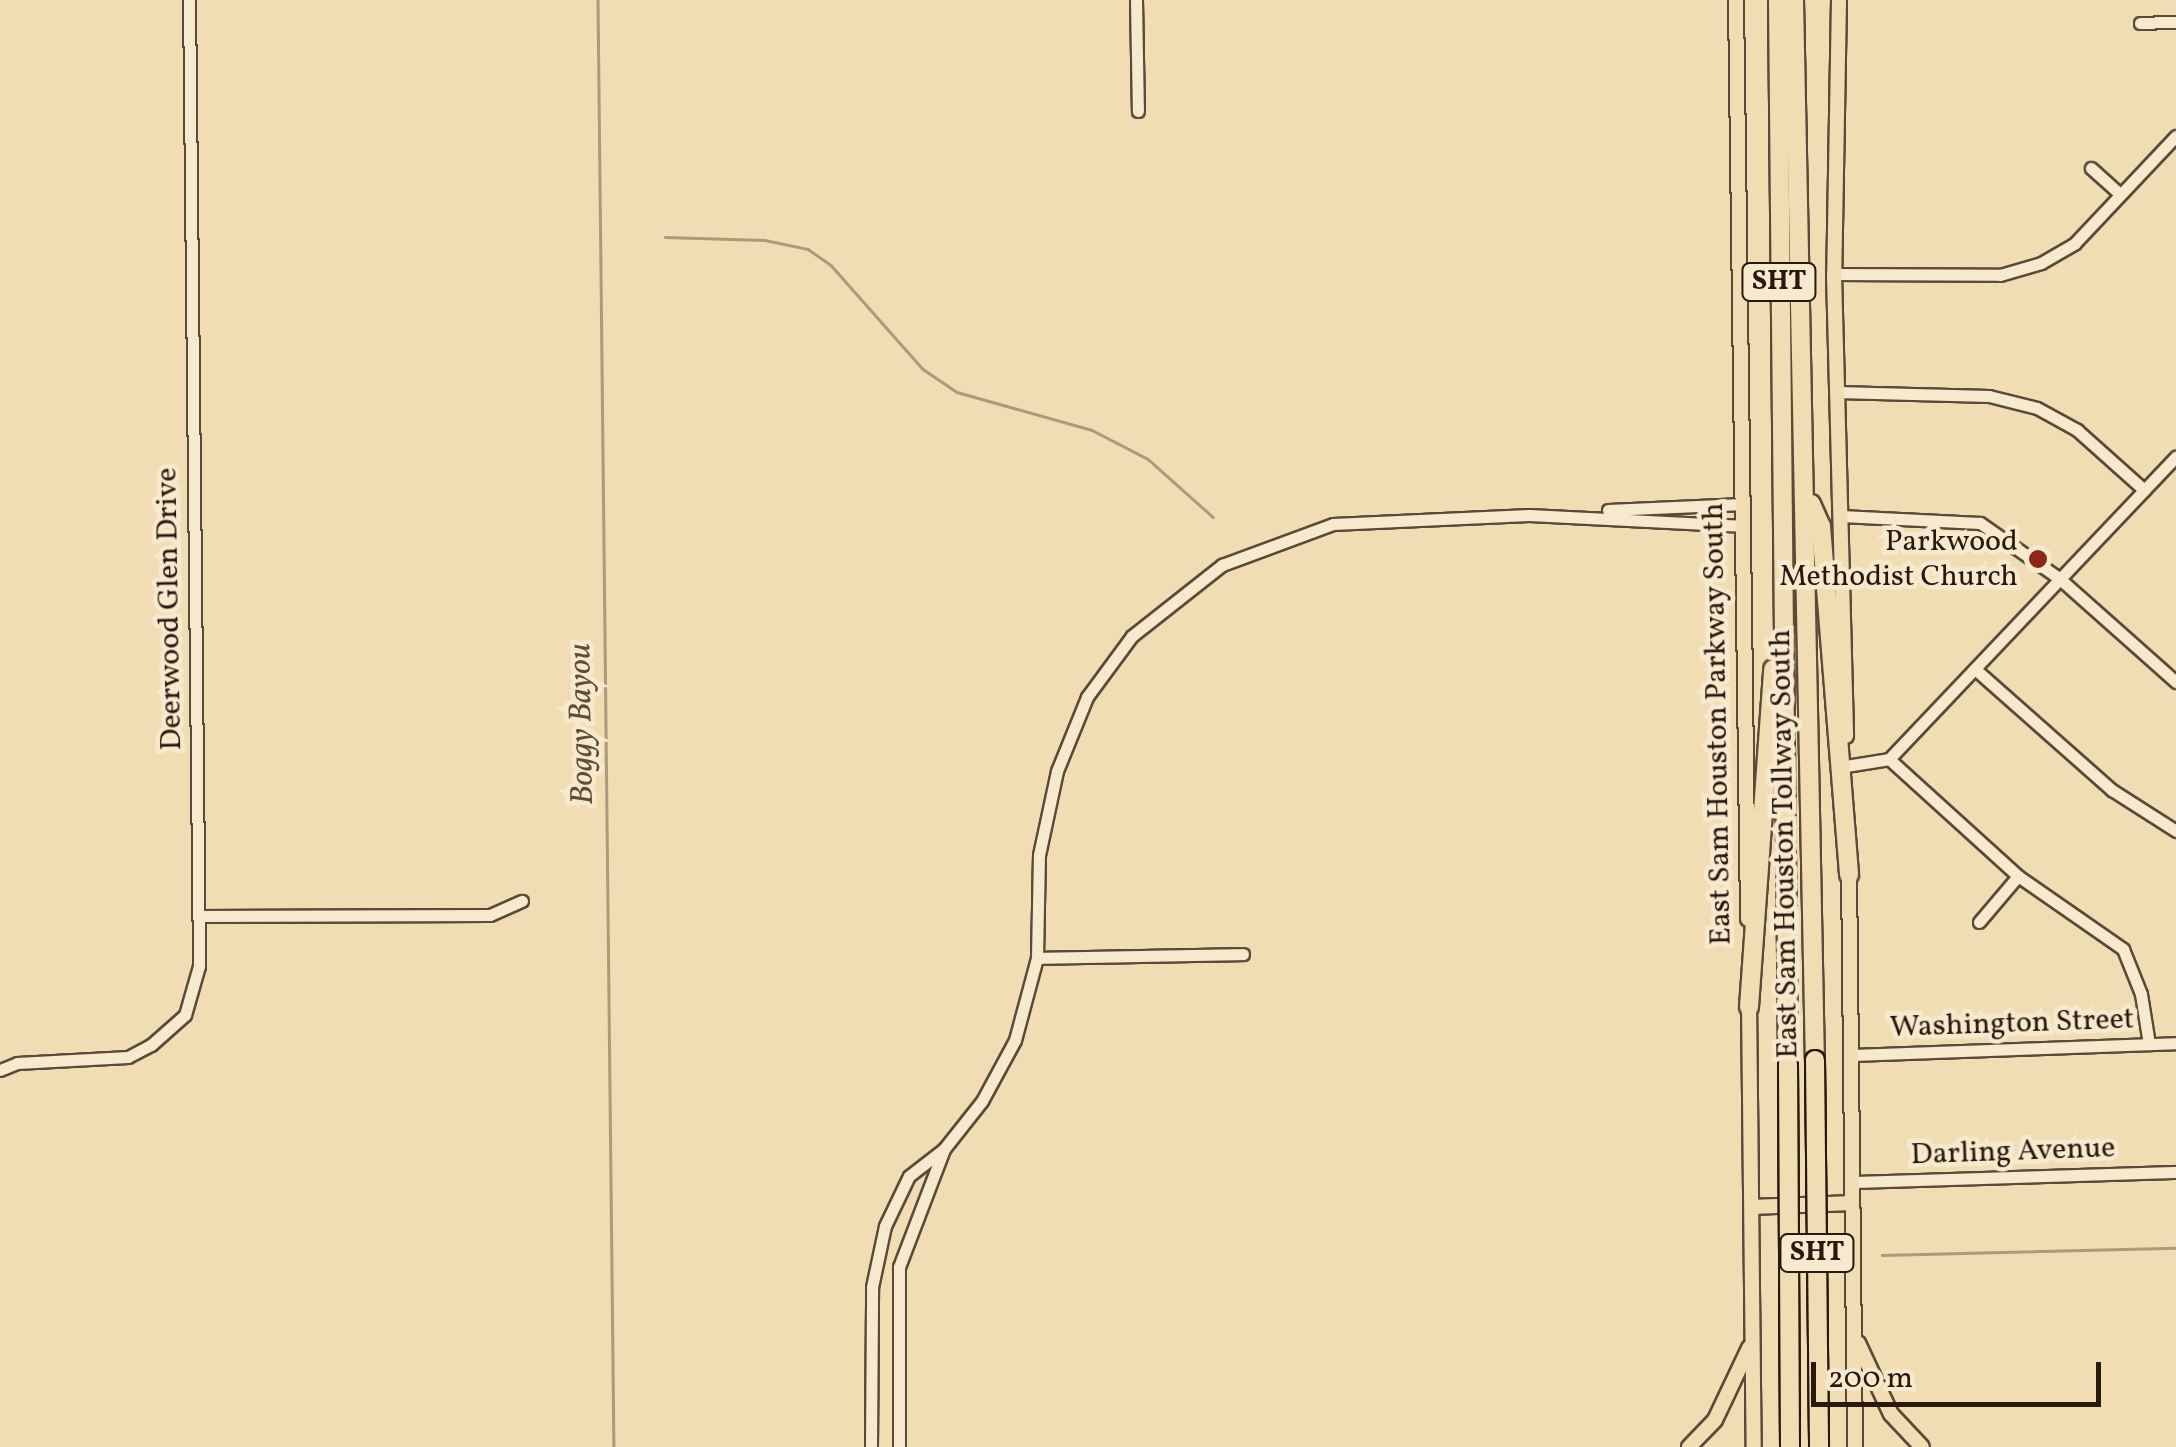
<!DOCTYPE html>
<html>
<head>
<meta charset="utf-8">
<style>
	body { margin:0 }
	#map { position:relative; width:2176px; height:1447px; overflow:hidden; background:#f1ddb4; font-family:Vollkorn,serif }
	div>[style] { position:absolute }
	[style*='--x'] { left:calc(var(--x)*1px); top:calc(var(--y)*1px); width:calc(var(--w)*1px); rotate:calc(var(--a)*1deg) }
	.stream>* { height:2.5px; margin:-1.25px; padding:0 1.25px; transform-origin:1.25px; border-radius:1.25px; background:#ad9a7c }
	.roads { filter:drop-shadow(2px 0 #5a4a38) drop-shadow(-2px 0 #5a4a38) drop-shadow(0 2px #5a4a38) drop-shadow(0 -2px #5a4a38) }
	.minor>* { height:11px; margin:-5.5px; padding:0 5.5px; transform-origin:5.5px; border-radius:5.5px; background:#f6e9ce }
	.major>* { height:14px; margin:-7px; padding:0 7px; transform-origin:7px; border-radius:7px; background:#f1ddb4 }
	.highway>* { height:18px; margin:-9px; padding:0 9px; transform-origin:9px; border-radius:9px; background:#f1ddb4 }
	.bridges { filter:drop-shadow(2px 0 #28190f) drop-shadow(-2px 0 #28190f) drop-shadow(0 2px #28190f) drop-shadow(0 -2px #28190f) }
	.highway-bridge>* { height:18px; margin:-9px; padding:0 9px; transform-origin:9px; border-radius:9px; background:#f1ddb4 }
	.dots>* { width:28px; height:28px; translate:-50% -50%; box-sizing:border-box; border:5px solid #f6e9ce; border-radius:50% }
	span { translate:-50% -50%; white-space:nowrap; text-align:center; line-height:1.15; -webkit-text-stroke:9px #f6e9ce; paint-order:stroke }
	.shield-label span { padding:2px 8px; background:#f6e9ce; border:2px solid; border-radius:8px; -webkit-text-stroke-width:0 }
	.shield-label { font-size:28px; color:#28190f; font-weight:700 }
	.poi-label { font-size:30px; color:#28190f }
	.right { translate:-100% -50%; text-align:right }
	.street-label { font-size:30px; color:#28190f }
	.water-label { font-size:32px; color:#5d4d3b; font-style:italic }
	.scale { position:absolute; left:1811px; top:1362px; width:290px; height:45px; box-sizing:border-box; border:5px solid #28190f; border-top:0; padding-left:12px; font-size:30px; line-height:35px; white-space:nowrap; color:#28190f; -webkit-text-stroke:8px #f6e9ce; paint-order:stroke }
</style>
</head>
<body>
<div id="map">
	<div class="stream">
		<i style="--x:598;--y:0;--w:1447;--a:89.37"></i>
		<i style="--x:665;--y:237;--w:100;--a:1.7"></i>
		<i style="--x:765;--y:240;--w:44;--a:11.8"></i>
		<i style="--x:808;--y:249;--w:28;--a:35"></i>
		<i style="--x:831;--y:265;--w:139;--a:48.5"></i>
		<i style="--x:923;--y:369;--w:41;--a:34.1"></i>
		<i style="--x:957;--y:392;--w:140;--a:15.7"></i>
		<i style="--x:1092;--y:430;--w:63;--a:27.4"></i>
		<i style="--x:1148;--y:459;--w:87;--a:41.7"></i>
		<i style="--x:1882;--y:1255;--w:294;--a:-1.4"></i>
	</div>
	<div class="roads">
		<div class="minor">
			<i style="--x:1136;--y:0;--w:111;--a:89"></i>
			<i style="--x:2140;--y:23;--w:36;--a:-2"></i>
			<i style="--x:2091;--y:168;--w:39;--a:42"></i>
			<i style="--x:1834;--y:274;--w:166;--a:0.3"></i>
			<i style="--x:2000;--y:275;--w:43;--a:-16.3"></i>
			<i style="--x:2041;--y:263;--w:39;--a:-30"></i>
			<i style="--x:2075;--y:243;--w:147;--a:-46.7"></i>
			<i style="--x:1837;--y:392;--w:152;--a:1.5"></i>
			<i style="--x:1989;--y:396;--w:49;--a:14"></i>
			<i style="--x:2037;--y:408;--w:46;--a:28.8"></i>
			<i style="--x:2077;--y:430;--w:90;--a:41.8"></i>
			<i style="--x:1608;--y:510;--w:135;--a:-2.5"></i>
			<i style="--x:1841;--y:516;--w:139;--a:2.9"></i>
			<i style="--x:1980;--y:523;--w:98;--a:35"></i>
			<i style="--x:2060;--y:579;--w:155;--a:41.6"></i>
			<i style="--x:1975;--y:669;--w:183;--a:41.5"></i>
			<i style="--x:2112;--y:790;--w:76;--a:32.6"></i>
			<i style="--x:1889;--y:759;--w:174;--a:42.2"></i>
			<i style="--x:2018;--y:876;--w:128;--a:34.8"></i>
			<i style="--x:2123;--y:949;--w:48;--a:68.2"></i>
			<i style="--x:2141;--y:994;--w:51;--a:80.9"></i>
			<i style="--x:1846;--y:766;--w:44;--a:-9.2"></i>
			<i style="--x:1889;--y:759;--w:417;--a:-46.5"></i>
			<i style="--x:199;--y:916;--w:291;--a:-0.2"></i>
			<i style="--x:490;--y:915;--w:35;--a:-24"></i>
			<i style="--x:1979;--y:922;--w:60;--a:-49.7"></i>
			<i style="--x:1037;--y:958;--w:206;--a:-1.1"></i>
			<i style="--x:1851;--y:1055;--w:325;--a:-2.1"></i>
			<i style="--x:0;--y:1070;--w:18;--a:-22"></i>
			<i style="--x:17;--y:1063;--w:111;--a:-3.1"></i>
			<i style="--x:128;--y:1057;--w:26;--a:-28"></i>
			<i style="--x:151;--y:1045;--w:45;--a:-41.4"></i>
			<i style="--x:185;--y:1015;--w:51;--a:-74.1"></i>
			<i style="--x:199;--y:966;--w:966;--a:-90.59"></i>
			<i style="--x:1852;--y:1182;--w:324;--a:-1.8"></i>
			<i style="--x:871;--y:1447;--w:160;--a:-89.6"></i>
			<i style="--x:872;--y:1287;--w:62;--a:-78"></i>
			<i style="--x:885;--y:1226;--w:55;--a:-64.4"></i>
			<i style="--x:909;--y:1176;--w:44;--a:-37.6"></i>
			<i style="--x:944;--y:1149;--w:61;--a:-51.6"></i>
			<i style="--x:982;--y:1101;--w:69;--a:-61.6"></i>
			<i style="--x:1015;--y:1040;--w:85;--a:-75"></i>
			<i style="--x:1037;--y:958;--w:103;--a:-88.9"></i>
			<i style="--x:1039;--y:855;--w:86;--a:-77.9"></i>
			<i style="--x:1057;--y:771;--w:80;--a:-67.9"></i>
			<i style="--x:1087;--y:697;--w:76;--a:-53.6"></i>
			<i style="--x:1132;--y:636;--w:115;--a:-38.3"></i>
			<i style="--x:1222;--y:565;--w:118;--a:-20.3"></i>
			<i style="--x:1333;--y:524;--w:196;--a:-2.6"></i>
			<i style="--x:1529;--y:515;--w:214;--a:2.9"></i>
			<i style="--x:899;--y:1447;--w:180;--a:-90"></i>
			<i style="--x:899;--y:1267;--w:126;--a:-69.1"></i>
		</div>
		<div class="major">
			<i style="--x:1736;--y:0;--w:919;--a:89.25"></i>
			<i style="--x:1839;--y:0;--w:274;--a:91"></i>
			<i style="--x:1834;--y:274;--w:462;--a:88.5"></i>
			<i style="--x:1849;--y:868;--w:579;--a:89.41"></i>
			<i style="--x:1749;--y:1001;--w:446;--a:89.4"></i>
			<i style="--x:1752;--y:1207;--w:100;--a:-2.3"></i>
			<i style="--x:1858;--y:1343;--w:78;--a:65.1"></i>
			<i style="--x:1891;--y:1414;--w:45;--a:46.8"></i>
			<i style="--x:1689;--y:1447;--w:37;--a:-46"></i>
			<i style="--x:1715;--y:1420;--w:80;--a:-64.7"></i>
		</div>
		<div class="highway">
			<i style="--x:1778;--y:0;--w:1064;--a:89.46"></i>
			<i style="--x:1794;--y:0;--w:1060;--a:88.87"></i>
			<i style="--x:1811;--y:504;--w:24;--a:66"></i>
			<i style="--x:1821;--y:526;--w:350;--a:85.4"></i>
			<i style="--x:1749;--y:1007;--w:339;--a:-85.9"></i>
		</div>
	</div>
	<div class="bridges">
		<div class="highway-bridge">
			<i style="--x:1815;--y:1060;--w:387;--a:89.4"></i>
			<i style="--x:1788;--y:1064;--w:383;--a:89.7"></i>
		</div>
	</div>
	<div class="dots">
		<i style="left:2038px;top:559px;background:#8f2418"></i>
	</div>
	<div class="shield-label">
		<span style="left:1779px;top:282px">SHT</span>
		<span style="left:1817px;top:1253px">SHT</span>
	</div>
	<div class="poi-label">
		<span class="right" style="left:2018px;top:559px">Parkwood<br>Methodist Church</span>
	</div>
	<div class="street-label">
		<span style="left:170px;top:609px;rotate:-91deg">Deerwood Glen Drive</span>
		<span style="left:1718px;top:724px;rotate:-91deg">East Sam Houston Parkway South</span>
		<span style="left:1785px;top:844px;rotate:-91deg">East Sam Houston Tollway South</span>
		<span style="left:2012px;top:1024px;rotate:-2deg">Washington Street</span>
		<span style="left:2013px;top:1152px;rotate:-2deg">Darling Avenue</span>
	</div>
	<div class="water-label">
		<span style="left:583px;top:724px;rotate:-91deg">Boggy Bayou</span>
	</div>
	<div class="scale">200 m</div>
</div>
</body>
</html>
